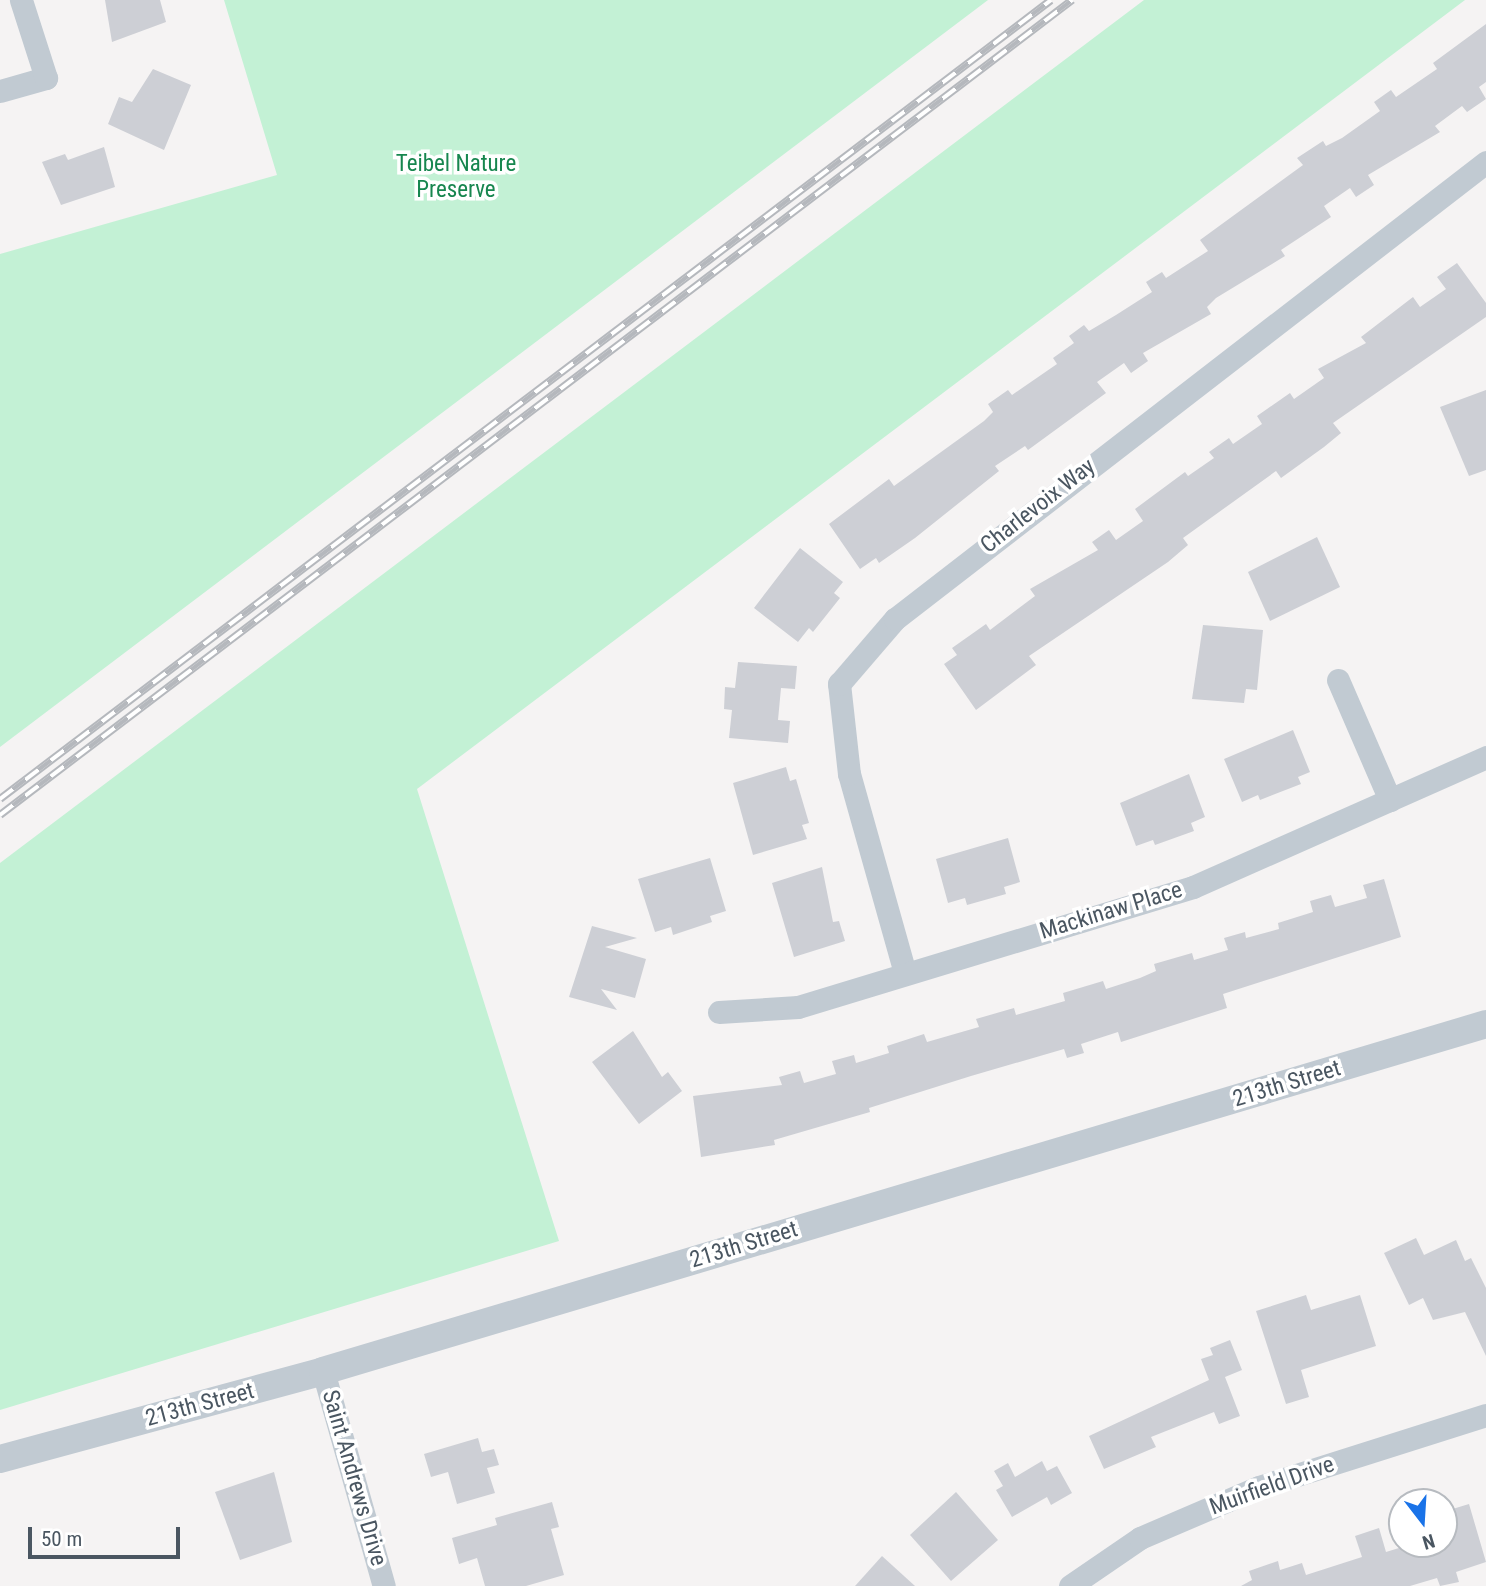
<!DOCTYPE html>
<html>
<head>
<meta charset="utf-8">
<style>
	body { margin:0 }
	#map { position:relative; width:1486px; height:1586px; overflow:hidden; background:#f5f3f3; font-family:"Roboto Condensed",sans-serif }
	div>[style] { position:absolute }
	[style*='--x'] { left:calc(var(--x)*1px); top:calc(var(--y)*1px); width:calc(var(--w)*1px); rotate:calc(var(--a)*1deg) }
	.green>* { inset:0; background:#c3f1d5 }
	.building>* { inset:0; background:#cdcfd5 }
	.minor>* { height:23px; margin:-11.5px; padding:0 11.5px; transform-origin:11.5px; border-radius:11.5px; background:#c1cad2 }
	.tertiary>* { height:28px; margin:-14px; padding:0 14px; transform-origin:14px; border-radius:14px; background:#c1cad2 }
	.rail>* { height:8px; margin-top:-4px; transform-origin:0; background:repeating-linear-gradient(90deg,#fff 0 16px,#b5b8bd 0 32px); box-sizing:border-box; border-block:2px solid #b5b8bd }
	span { translate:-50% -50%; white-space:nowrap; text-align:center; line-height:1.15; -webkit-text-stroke:7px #fff; paint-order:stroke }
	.park-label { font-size:23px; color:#17864f }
	.street-label { font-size:23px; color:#4a5661 }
	.north { position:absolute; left:1388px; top:1488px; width:70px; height:70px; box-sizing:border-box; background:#fff; border:2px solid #b7bbc0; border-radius:50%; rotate:163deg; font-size:19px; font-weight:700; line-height:28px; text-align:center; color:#4a5661 }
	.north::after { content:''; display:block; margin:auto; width:24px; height:32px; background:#1a73e8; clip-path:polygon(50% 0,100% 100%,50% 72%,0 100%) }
	.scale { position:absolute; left:28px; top:1527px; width:152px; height:32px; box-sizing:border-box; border:4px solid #4a5661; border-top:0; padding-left:9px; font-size:21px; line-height:24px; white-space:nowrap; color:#4a5661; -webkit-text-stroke:5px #fff; paint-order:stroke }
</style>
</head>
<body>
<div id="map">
	<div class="green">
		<i style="clip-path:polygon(224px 0,988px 0,0 747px,0 254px,277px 175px)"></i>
		<i style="clip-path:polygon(1144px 0,1465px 0,417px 789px,559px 1241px,0 1410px,0 863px)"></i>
	</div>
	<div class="building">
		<i style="clip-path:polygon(105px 0,160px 0,166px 22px,112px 42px)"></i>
		<i style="clip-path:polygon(1486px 24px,1486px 82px,1479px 87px,1486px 99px,1467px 112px,1462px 106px,1435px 126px,1440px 132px,1368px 175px,1374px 185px,1356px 197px,1350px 188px,1324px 206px,1331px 217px,1281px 250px,1285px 256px,1216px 298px,1207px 307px,1211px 314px,1143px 353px,1148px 361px,1131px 373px,1124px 363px,1097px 382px,1106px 393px,1028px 450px,1025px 446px,995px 466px,999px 471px,915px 538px,879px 563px,876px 558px,860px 569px,829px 524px,889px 479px,894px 486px,984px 421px,993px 412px,988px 404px,1008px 390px,1012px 395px,1057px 364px,1053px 358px,1074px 343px,1069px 336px,1084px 325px,1089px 331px,1116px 315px,1152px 292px,1146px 282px,1162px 272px,1166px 278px,1208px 251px,1200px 240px,1303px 165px,1297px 158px,1323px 141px,1326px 146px,1342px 138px,1380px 111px,1374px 102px,1391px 90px,1396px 97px,1437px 69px,1433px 63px)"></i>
		<i style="clip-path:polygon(153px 69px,191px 85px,164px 150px,108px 124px,119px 97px,132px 102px)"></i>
		<i style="clip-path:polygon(104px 147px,115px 187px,61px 205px,42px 162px,65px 154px,68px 160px)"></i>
		<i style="clip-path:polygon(1457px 263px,1486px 303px,1486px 317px,1333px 423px,1341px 433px,1324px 447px,1281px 478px,1276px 471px,1183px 538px,1188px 545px,1168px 562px,1029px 656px,1036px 665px,976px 710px,944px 664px,957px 655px,952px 648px,986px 624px,990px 630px,1035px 596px,1030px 589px,1098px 550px,1092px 542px,1109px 530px,1116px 540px,1143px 521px,1135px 509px,1185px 472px,1188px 476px,1214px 458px,1209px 452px,1229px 438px,1233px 444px,1262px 424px,1257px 416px,1290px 393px,1294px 399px,1324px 378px,1318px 369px,1366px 343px,1361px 337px,1413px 297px,1420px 307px,1446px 289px,1437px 277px)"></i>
		<i style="clip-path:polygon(1486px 390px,1486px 470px,1469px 476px,1440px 407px)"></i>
		<i style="clip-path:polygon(1317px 537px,1340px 587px,1270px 621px,1248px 572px)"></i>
		<i style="clip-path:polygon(800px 548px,843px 582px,834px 593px,840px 598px,813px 632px,809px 628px,798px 642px,754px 608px)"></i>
		<i style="clip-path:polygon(1203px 625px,1263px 630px,1257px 690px,1246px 689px,1244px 703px,1192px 699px)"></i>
		<i style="clip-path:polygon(738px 662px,797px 666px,795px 689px,781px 688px,778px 720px,790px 721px,788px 743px,729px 738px,732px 710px,724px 709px,725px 687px,735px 688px)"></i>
		<i style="clip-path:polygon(1293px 730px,1310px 772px,1298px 777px,1301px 784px,1260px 800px,1258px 795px,1242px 802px,1224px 759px)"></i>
		<i style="clip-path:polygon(786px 767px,790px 781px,796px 779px,809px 823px,802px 825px,807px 839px,753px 855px,733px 783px)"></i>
		<i style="clip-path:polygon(1189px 774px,1205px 817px,1191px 823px,1194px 831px,1155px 845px,1153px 840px,1136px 846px,1120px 803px)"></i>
		<i style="clip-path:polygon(1008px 838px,1020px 882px,1004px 887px,1006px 894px,967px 905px,965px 898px,948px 903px,936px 859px)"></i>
		<i style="clip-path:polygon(710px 858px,726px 911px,710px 916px,712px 922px,673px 935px,671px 927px,655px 932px,638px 879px)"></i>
		<i style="clip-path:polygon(822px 867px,833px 922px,839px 921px,845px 941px,794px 957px,772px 883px)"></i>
		<i style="clip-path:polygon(1384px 879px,1401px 937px,1223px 994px,1227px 1008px,1121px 1042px,1118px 1032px,1081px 1044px,1084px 1053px,1067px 1058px,1064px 1049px,971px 1076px,869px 1108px,870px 1112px,774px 1140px,775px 1145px,701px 1157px,693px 1096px,782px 1085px,779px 1077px,800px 1071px,804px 1083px,836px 1074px,832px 1061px,854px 1055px,856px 1063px,889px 1053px,887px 1046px,924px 1034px,927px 1042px,979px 1027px,976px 1019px,1014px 1008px,1016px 1015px,1065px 1001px,1063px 993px,1103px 981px,1106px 989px,1140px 978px,1156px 971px,1154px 964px,1192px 953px,1194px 960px,1228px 950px,1224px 938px,1245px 932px,1246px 938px,1279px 929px,1278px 923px,1313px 912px,1310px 901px,1331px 895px,1335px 907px,1367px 898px,1363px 885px)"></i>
		<i style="clip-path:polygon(592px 926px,637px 938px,605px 947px,646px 959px,635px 998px,601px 989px,617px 1010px,569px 997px)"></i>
		<i style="clip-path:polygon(633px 1031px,662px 1077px,668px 1072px,682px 1091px,639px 1124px,592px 1062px)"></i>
		<i style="clip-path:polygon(1416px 1238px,1424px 1255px,1456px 1240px,1465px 1261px,1471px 1258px,1486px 1288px,1486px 1356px,1465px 1312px,1433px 1320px,1423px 1298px,1409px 1305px,1384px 1253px)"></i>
		<i style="clip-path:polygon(1306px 1295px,1311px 1310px,1360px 1295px,1376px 1346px,1301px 1370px,1309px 1397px,1286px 1404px,1256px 1311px)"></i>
		<i style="clip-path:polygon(1230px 1340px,1242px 1370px,1225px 1377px,1240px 1416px,1219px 1424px,1214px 1412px,1151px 1437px,1156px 1447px,1104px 1469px,1089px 1436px,1209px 1380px,1201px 1359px,1213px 1355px,1210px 1348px)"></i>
		<i style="clip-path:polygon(478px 1438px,482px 1452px,494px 1449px,499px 1465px,487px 1468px,495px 1493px,457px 1504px,448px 1472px,431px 1477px,424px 1454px)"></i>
		<i style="clip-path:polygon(1042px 1461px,1047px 1471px,1057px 1466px,1072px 1493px,1051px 1505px,1047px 1497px,1012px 1517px,996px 1490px,1003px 1486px,994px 1471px,1008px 1463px,1015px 1477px)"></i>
		<i style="clip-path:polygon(274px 1472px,292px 1542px,240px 1560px,215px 1492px)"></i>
		<i style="clip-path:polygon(956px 1492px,998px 1540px,951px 1581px,910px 1535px)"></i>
		<i style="clip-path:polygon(552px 1502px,559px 1527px,551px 1529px,564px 1575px,526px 1586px,485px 1586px,477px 1558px,459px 1564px,452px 1538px,497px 1525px,495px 1518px)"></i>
		<i style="clip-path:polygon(1469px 1504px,1486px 1562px,1456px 1572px,1459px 1582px,1440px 1586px,1437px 1578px,1410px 1586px,1241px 1586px,1252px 1580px,1249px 1571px,1278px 1561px,1280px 1570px,1302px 1563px,1306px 1575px,1362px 1557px,1355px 1536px,1379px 1528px,1386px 1552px,1412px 1544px,1444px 1544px,1444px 1534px,1452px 1532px,1446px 1511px)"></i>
		<i style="clip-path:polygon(882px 1556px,915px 1586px,855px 1586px)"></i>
	</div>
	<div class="minor">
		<i style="--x:0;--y:91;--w:48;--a:-15.8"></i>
		<i style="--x:46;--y:78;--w:82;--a:-107.8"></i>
		<i style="--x:1338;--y:680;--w:131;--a:66.6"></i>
		<i style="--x:905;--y:973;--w:207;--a:-105.7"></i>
		<i style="--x:849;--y:774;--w:91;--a:-96.3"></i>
		<i style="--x:839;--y:684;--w:86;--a:-49.3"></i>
		<i style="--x:895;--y:619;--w:747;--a:-37.71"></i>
		<i style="--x:719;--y:1012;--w:79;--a:-3.6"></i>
		<i style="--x:798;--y:1007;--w:413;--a:-16.9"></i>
		<i style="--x:1193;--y:887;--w:321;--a:-23.9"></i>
		<i style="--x:323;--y:1371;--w:223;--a:74.2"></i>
		<i style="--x:1070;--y:1586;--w:85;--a:-34.4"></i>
		<i style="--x:1140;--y:1538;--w:129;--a:-23.2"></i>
		<i style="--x:1259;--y:1487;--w:238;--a:-17.6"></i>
	</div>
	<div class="tertiary">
		<i style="--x:0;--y:1459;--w:335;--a:-15.2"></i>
		<i style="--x:323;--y:1371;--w:1214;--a:-16.61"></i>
	</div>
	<div class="rail">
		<i style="--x:0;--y:799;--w:1320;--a:-37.24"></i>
		<i style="--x:0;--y:815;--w:1347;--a:-37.24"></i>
	</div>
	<div class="park-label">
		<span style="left:456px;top:177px">Teibel Nature<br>Preserve</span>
	</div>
	<div class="street-label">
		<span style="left:1038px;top:506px;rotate:-38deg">Charlevoix Way</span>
		<span style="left:1111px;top:911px;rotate:-17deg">Mackinaw Place</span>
		<span style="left:1287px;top:1084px;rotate:-17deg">213th Street</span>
		<span style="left:744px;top:1245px;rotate:-17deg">213th Street</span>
		<span style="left:200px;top:1405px;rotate:-15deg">213th Street</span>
		<span style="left:354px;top:1478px;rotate:74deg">Saint Andrews Drive</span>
		<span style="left:1272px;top:1486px;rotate:-20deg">Muirfield Drive</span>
	</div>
	<div class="north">N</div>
	<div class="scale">50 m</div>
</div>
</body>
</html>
